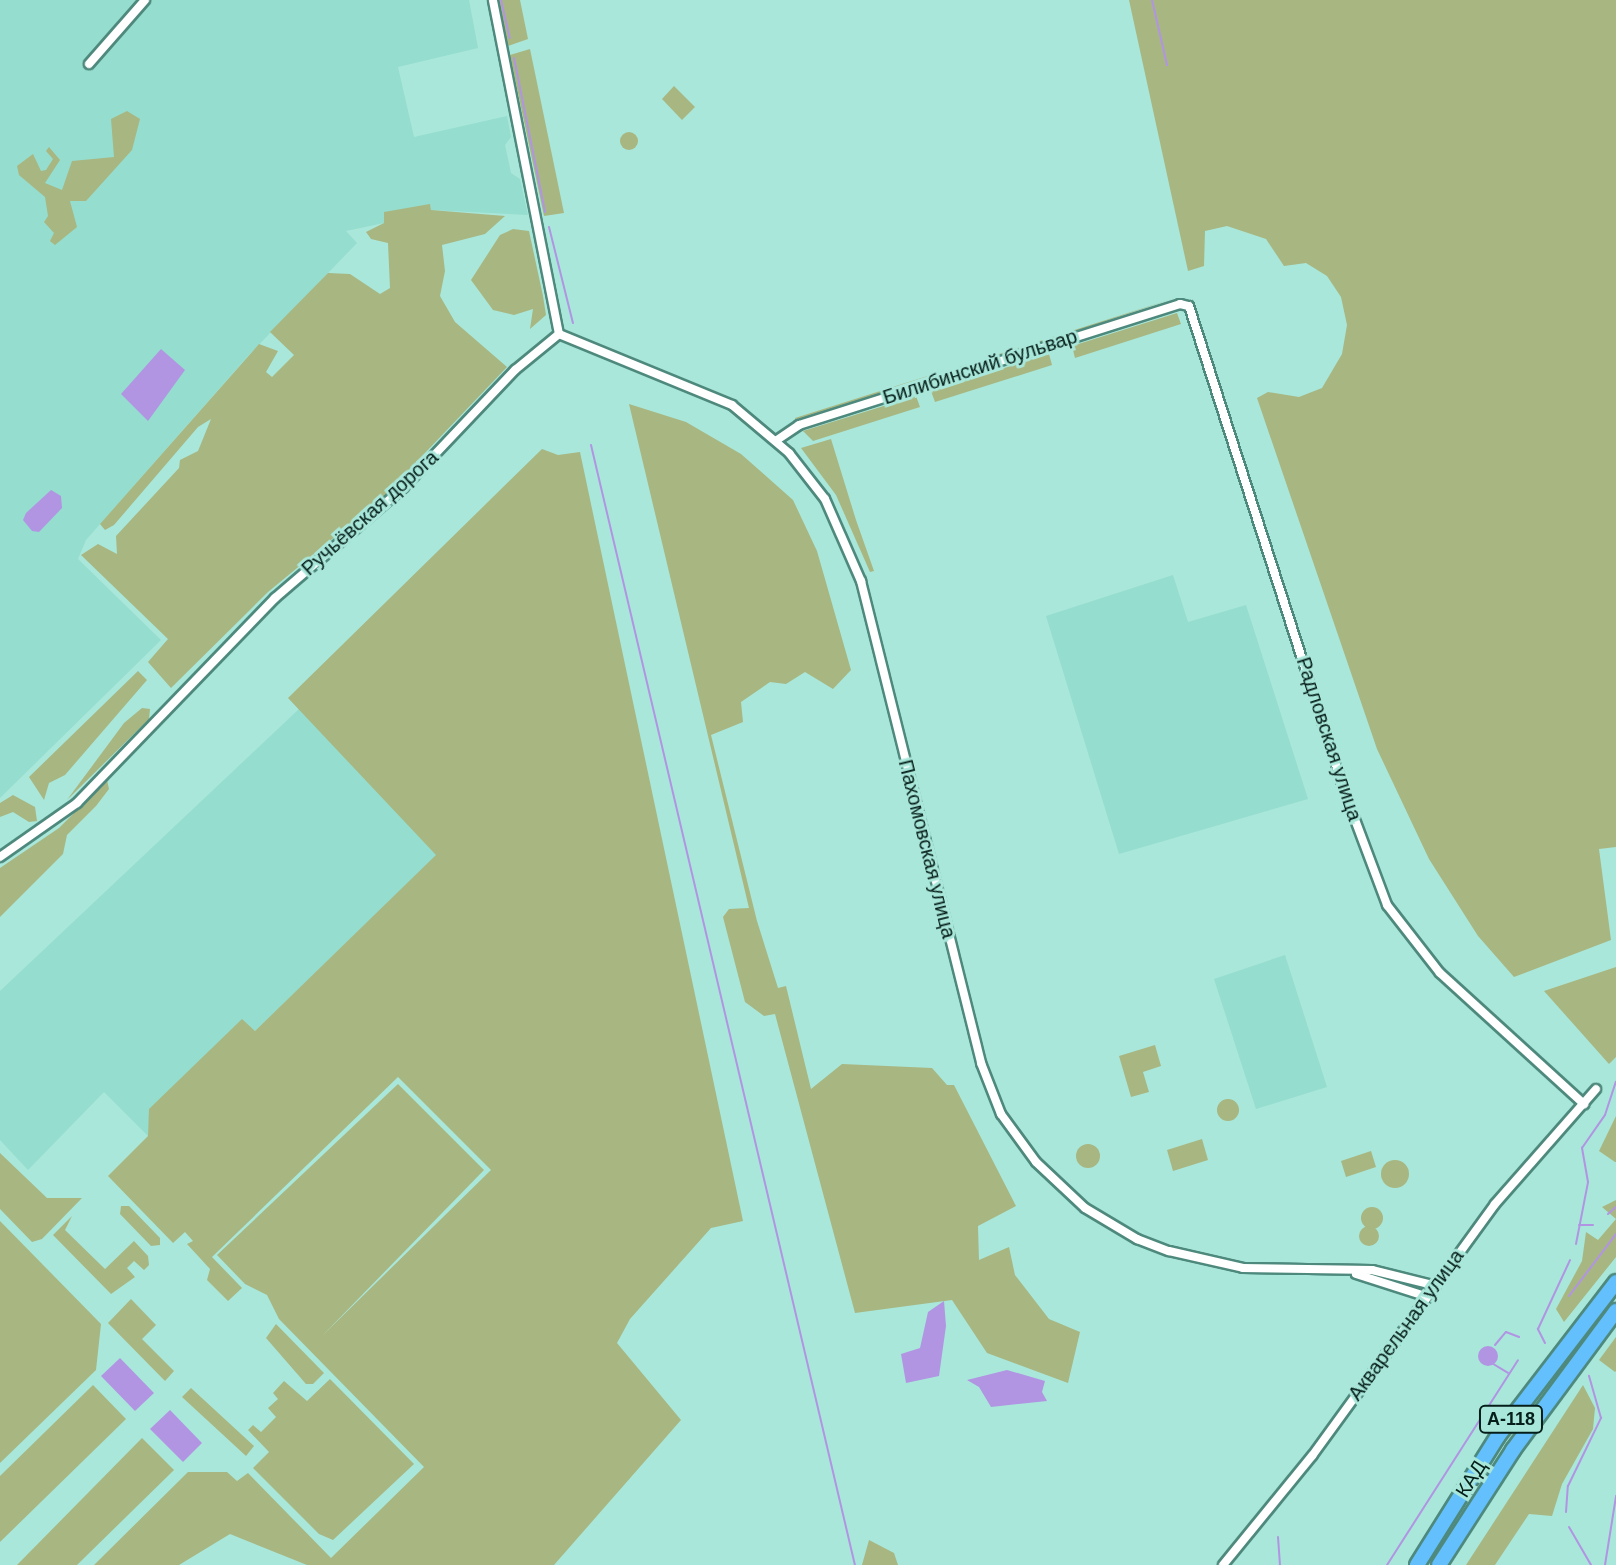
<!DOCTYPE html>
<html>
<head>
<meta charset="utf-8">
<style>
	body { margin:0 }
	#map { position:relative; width:1616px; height:1565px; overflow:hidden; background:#a9e7da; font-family:Arial,sans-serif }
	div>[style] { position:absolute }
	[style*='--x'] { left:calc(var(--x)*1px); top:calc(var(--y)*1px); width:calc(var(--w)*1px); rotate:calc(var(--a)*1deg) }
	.built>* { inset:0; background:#95ddce }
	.green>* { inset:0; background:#a8b681 }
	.round { border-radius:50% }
	.water>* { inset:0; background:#b195e3 }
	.stream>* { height:2px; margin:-1px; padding:0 1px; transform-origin:1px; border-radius:1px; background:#b195e3 }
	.roads { filter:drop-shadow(2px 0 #4e897d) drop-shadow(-2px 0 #4e897d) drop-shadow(0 2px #4e897d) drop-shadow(0 -2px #4e897d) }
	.street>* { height:8px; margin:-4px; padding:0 4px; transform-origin:4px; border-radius:4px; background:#fff }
	.highway>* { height:14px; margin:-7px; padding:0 7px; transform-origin:7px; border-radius:7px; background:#64c0fd }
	span { translate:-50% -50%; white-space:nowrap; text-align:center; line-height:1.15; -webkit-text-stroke:6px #a9e7da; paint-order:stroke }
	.shield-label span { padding:2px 6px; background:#a9e7da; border:2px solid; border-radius:6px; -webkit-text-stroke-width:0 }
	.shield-label { font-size:18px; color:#051e19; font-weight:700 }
	.street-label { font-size:20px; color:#051e19 }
</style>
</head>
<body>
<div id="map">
	<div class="built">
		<i style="clip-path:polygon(0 0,469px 0,478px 48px,398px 67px,414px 137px,507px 116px,511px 137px,505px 145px,511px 173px,520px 179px,528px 215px,431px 210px,430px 205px,384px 213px,384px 223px,346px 231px,357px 243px,247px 357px,86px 540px,78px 559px,161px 640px,0 798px)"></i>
		<i style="clip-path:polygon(1173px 575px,1188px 622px,1246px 605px,1308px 799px,1119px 854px,1046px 616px)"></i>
		<i style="clip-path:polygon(299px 709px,437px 855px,255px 1031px,242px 1020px,150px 1109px,148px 1136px,104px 1092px,28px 1170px,0 1140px,0 991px)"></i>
		<i style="clip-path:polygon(1285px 955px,1327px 1087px,1256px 1109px,1214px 979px)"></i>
	</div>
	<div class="green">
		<i style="clip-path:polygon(498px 0,520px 0,528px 39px,508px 46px)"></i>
		<i style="clip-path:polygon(1129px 0,1616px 0,1616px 847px,1599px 849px,1611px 940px,1514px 977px,1478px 936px,1429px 859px,1377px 749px,1257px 398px,1268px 392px,1299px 397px,1322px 388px,1342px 354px,1347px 325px,1341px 297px,1327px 276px,1306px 263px,1284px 266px,1266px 239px,1227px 226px,1205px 231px,1204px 266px,1188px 271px)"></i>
		<i style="clip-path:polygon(530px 49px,564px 213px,544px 216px,510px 55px)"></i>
		<i style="clip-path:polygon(674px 86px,695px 107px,682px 120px,662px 99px)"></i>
		<i style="clip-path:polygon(127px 111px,140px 119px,132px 150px,86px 201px,70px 201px,77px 227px,55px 245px,50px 241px,54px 233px,44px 222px,48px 216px,45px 197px,19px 175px,17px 166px,33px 154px,41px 171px,46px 170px,53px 159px,46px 151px,49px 147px,60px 160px,45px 183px,62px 190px,72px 161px,114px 157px,111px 119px)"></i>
		<i class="round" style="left:620px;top:132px;width:18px;height:18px"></i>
		<i style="clip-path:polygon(430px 204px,431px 210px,505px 216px,485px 234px,442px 245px,445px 271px,440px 296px,455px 322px,507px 367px,383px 497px,268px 592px,171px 688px,148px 662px,168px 639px,81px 555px,98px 544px,117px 554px,116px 536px,179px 468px,180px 460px,198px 451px,211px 419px,198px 427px,114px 525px,105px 530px,100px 524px,259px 344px,278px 351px,266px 372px,272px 377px,294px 355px,270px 332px,328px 273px,350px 274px,380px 294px,390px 288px,388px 243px,371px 239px,366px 232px,384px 223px,384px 212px)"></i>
		<i style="clip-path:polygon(513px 229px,529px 231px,543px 296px,546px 315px,530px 329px,533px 309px,514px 315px,493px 310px,471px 280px,500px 235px)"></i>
		<i style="clip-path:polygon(1172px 299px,947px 374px,942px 372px)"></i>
		<i style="clip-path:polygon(1177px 313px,1181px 324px,1075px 358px,1072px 346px)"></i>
		<i style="clip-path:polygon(1049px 354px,1052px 365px,935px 402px,931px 391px)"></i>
		<i style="clip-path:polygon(934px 374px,931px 378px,796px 421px,795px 418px)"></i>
		<i style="clip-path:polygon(916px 396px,920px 407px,813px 441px,803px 431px)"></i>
		<i style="clip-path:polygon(629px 404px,686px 422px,741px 454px,793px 500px,817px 551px,851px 670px,833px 689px,805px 672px,786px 684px,770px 682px,741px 702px,743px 722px,711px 735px,757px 921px,778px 988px,786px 986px,811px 1089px,842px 1064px,932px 1068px,947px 1085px,954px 1085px,1016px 1206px,978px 1226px,979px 1260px,1009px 1247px,1015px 1275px,1049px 1319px,1080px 1332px,1068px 1383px,987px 1353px,952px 1300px,855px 1313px,775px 1014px,764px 1016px,745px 1002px,723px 917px,729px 909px,749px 908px)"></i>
		<i style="clip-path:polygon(831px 439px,856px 520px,874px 571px,870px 572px,836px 495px,801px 448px)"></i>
		<i style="clip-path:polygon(542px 449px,558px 455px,580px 452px,743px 1221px,711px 1228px,630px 1319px,617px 1343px,681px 1420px,554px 1565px,307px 1565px,230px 1534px,179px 1565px,94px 1565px,188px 1472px,227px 1472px,237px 1481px,248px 1473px,331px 1558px,424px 1467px,279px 1319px,267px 1295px,245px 1284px,217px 1255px,398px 1084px,484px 1170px,322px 1336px,491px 1170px,398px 1077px,212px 1257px,242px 1288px,228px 1301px,207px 1280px,210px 1269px,187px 1244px,193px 1241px,185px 1232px,173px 1243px,108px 1176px,148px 1136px,149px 1109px,242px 1019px,255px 1031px,436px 855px,288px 698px)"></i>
		<i style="clip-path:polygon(138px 671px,147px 680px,65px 775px,49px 783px,44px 800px,29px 777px)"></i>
		<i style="clip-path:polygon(142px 708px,150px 709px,149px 719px,67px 800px,124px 723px)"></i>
		<i style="clip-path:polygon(107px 780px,109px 789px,96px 806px,67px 835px,63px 854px,0 917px,0 868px,59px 828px)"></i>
		<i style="clip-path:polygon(13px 795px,35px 807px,37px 821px,29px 822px,13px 812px,0 817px,0 803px)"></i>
		<i style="clip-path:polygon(1616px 967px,1616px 1057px,1609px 1064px,1544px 991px)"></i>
		<i style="clip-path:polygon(1155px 1045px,1161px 1066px,1143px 1072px,1149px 1092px,1131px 1097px,1119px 1056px)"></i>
		<i class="round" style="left:1217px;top:1099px;width:22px;height:22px"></i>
		<i style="clip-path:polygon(1616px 1116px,1616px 1162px,1615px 1162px,1599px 1151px)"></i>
		<i style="clip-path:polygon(1202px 1139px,1208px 1160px,1173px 1171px,1167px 1150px)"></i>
		<i class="round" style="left:1076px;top:1144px;width:24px;height:24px"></i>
		<i style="clip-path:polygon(1371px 1151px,1376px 1167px,1346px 1177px,1341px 1161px)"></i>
		<i style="clip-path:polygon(0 1153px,47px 1198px,82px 1198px,42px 1239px,32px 1242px,0 1209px)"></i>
		<i class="round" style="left:1381px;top:1160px;width:28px;height:28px"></i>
		<i style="clip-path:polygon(1616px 1200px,1616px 1257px,1564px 1322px,1556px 1309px,1582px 1261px,1586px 1232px,1598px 1240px,1616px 1219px,1602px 1207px)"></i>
		<i style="clip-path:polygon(121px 1206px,129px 1206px,160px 1238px,160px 1245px,151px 1246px,120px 1214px)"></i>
		<i class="round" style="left:1361px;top:1207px;width:22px;height:22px"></i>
		<i style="clip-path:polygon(72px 1216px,65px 1230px,105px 1269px,134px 1241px,148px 1256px,149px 1265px,144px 1270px,134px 1261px,127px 1268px,135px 1277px,111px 1294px,53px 1235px)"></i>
		<i style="clip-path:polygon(0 1221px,101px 1324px,96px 1370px,0 1463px)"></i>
		<i class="round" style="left:1359px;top:1226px;width:20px;height:20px"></i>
		<i style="clip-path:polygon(131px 1299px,156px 1325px,142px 1339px,174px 1371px,165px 1381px,108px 1323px)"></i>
		<i style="clip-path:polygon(276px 1324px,324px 1373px,313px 1384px,306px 1384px,266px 1338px)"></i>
		<i style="clip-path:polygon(1616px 1337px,1616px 1371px,1615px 1372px,1599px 1360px)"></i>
		<i style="clip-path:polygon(330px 1379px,414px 1464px,333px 1540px,319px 1534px,253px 1468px,269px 1452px,248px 1430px,253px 1425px,261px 1432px,276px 1417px,268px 1408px,278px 1399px,273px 1393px,284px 1381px,307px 1401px)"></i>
		<i style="clip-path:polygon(93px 1385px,126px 1419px,0 1542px,0 1476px)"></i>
		<i style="clip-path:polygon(1583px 1385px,1595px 1408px,1593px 1429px,1562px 1484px,1552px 1516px,1529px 1514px,1495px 1565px,1466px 1565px)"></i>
		<i style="clip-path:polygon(191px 1388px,254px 1446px,246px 1456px,182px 1397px)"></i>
		<i style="clip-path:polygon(142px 1438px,174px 1470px,77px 1565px,17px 1565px)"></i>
		<i style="clip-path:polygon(869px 1540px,894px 1553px,898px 1565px,862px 1565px)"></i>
	</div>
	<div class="water">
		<i style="clip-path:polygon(161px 349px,185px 370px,148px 421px,121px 394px)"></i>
		<i style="clip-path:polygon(51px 490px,61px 496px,62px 508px,39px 532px,32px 531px,23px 520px,26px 513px)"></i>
		<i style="clip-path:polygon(944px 1301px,946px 1326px,939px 1376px,906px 1383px,901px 1354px,920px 1348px,928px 1312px)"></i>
		<i class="round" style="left:1478px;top:1346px;width:20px;height:20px"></i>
		<i style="clip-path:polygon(120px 1358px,154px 1393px,135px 1411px,101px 1376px)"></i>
		<i style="clip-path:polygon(1007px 1370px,1045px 1381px,1042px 1392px,1047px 1401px,991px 1407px,979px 1387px,967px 1380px)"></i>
		<i style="clip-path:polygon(170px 1410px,202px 1443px,183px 1462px,150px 1429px)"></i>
	</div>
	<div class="stream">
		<i style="--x:501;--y:0;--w:39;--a:77"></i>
		<i style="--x:1152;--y:0;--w:67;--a:77"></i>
		<i style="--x:514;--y:58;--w:157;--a:78.6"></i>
		<i style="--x:549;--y:227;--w:99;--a:76"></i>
		<i style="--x:591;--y:445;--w:1151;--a:76.74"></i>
		<i style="--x:1608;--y:1214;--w:11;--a:-41"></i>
		<i style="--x:1579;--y:1225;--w:14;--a:0"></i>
		<i style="--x:1576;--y:1244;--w:63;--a:-79"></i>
		<i style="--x:1588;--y:1182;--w:35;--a:-100"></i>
		<i style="--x:1582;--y:1148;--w:40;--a:-55.1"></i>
		<i style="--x:1605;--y:1115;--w:35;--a:-72"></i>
		<i style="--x:1569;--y:1296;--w:78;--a:-52.8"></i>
		<i style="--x:1545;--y:1343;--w:16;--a:-117"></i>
		<i style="--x:1538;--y:1329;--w:76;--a:-65.1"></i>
		<i style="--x:1495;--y:1345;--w:17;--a:-50"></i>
		<i style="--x:1506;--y:1332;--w:14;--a:21"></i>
		<i style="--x:1490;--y:1362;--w:21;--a:31"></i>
		<i style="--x:1566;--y:1512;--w:26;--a:-86"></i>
		<i style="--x:1568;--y:1486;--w:76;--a:-64.1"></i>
		<i style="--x:1601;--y:1418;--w:44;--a:-105.9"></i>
		<i style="--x:1569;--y:1527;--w:44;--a:59.9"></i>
		<i style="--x:1278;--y:1537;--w:28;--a:86"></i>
		<i style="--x:1387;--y:1565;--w:243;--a:-57.4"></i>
		<i style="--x:1605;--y:1565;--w:70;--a:-80.9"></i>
	</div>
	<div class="roads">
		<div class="street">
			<i style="--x:89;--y:64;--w:85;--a:-48.8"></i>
			<i style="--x:559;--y:334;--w:187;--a:22.3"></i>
			<i style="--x:732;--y:405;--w:75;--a:40.1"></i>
			<i style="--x:789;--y:453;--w:58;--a:52"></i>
			<i style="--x:825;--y:499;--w:90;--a:66.3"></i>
			<i style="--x:861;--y:581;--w:497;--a:76"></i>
			<i style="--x:981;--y:1063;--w:55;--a:68.6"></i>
			<i style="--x:1001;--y:1114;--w:59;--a:53.9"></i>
			<i style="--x:1036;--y:1162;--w:67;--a:43.2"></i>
			<i style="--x:1085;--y:1208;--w:61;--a:30.8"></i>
			<i style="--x:1137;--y:1239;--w:34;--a:21"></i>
			<i style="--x:1169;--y:1251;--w:76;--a:12.9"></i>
			<i style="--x:1243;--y:1268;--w:129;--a:0.9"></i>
			<i style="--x:1372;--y:1270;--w:63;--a:13.8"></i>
			<i style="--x:777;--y:440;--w:27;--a:-34"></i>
			<i style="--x:799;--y:425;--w:400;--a:-17.6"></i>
			<i style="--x:1180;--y:304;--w:9;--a:13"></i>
			<i style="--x:1189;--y:306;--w:511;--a:72.24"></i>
			<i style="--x:1345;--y:793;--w:120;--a:69.4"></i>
			<i style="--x:1387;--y:905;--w:86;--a:52.1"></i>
			<i style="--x:1440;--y:973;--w:195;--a:42.3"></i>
			<i style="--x:0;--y:857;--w:94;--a:-35"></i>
			<i style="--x:77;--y:803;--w:285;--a:-46"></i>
			<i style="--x:275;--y:598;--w:169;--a:-40.7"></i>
			<i style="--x:403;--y:488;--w:163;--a:-46.5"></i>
			<i style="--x:515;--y:370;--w:57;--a:-39.3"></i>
			<i style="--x:559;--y:334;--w:340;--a:-101.2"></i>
			<i style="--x:1356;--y:1274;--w:72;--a:17.7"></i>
			<i style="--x:1223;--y:1565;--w:141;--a:-50.8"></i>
			<i style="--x:1312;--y:1456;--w:311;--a:-54"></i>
			<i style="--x:1495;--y:1204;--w:153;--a:-48.7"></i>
		</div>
		<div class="highway">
			<i style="--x:1417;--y:1565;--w:152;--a:-57.9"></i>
			<i style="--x:1498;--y:1436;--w:194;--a:-52.5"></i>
			<i style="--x:1439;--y:1565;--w:137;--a:-57.2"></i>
			<i style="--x:1513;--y:1450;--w:173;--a:-53.5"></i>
		</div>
	</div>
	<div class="shield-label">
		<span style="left:1511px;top:1419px">А-118</span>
	</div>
	<div class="street-label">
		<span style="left:980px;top:367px;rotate:-18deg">Билибинский бульвар</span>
		<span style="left:370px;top:513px;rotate:-42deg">Ручьёвская дорога</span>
		<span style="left:1329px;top:739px;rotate:72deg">Радловская улица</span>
		<span style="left:927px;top:849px;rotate:76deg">Пахомовская улица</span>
		<span style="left:1406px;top:1325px;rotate:-54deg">Акварельная улица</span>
		<span style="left:1471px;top:1479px;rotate:-58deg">КАД</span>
	</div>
</div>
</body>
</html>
